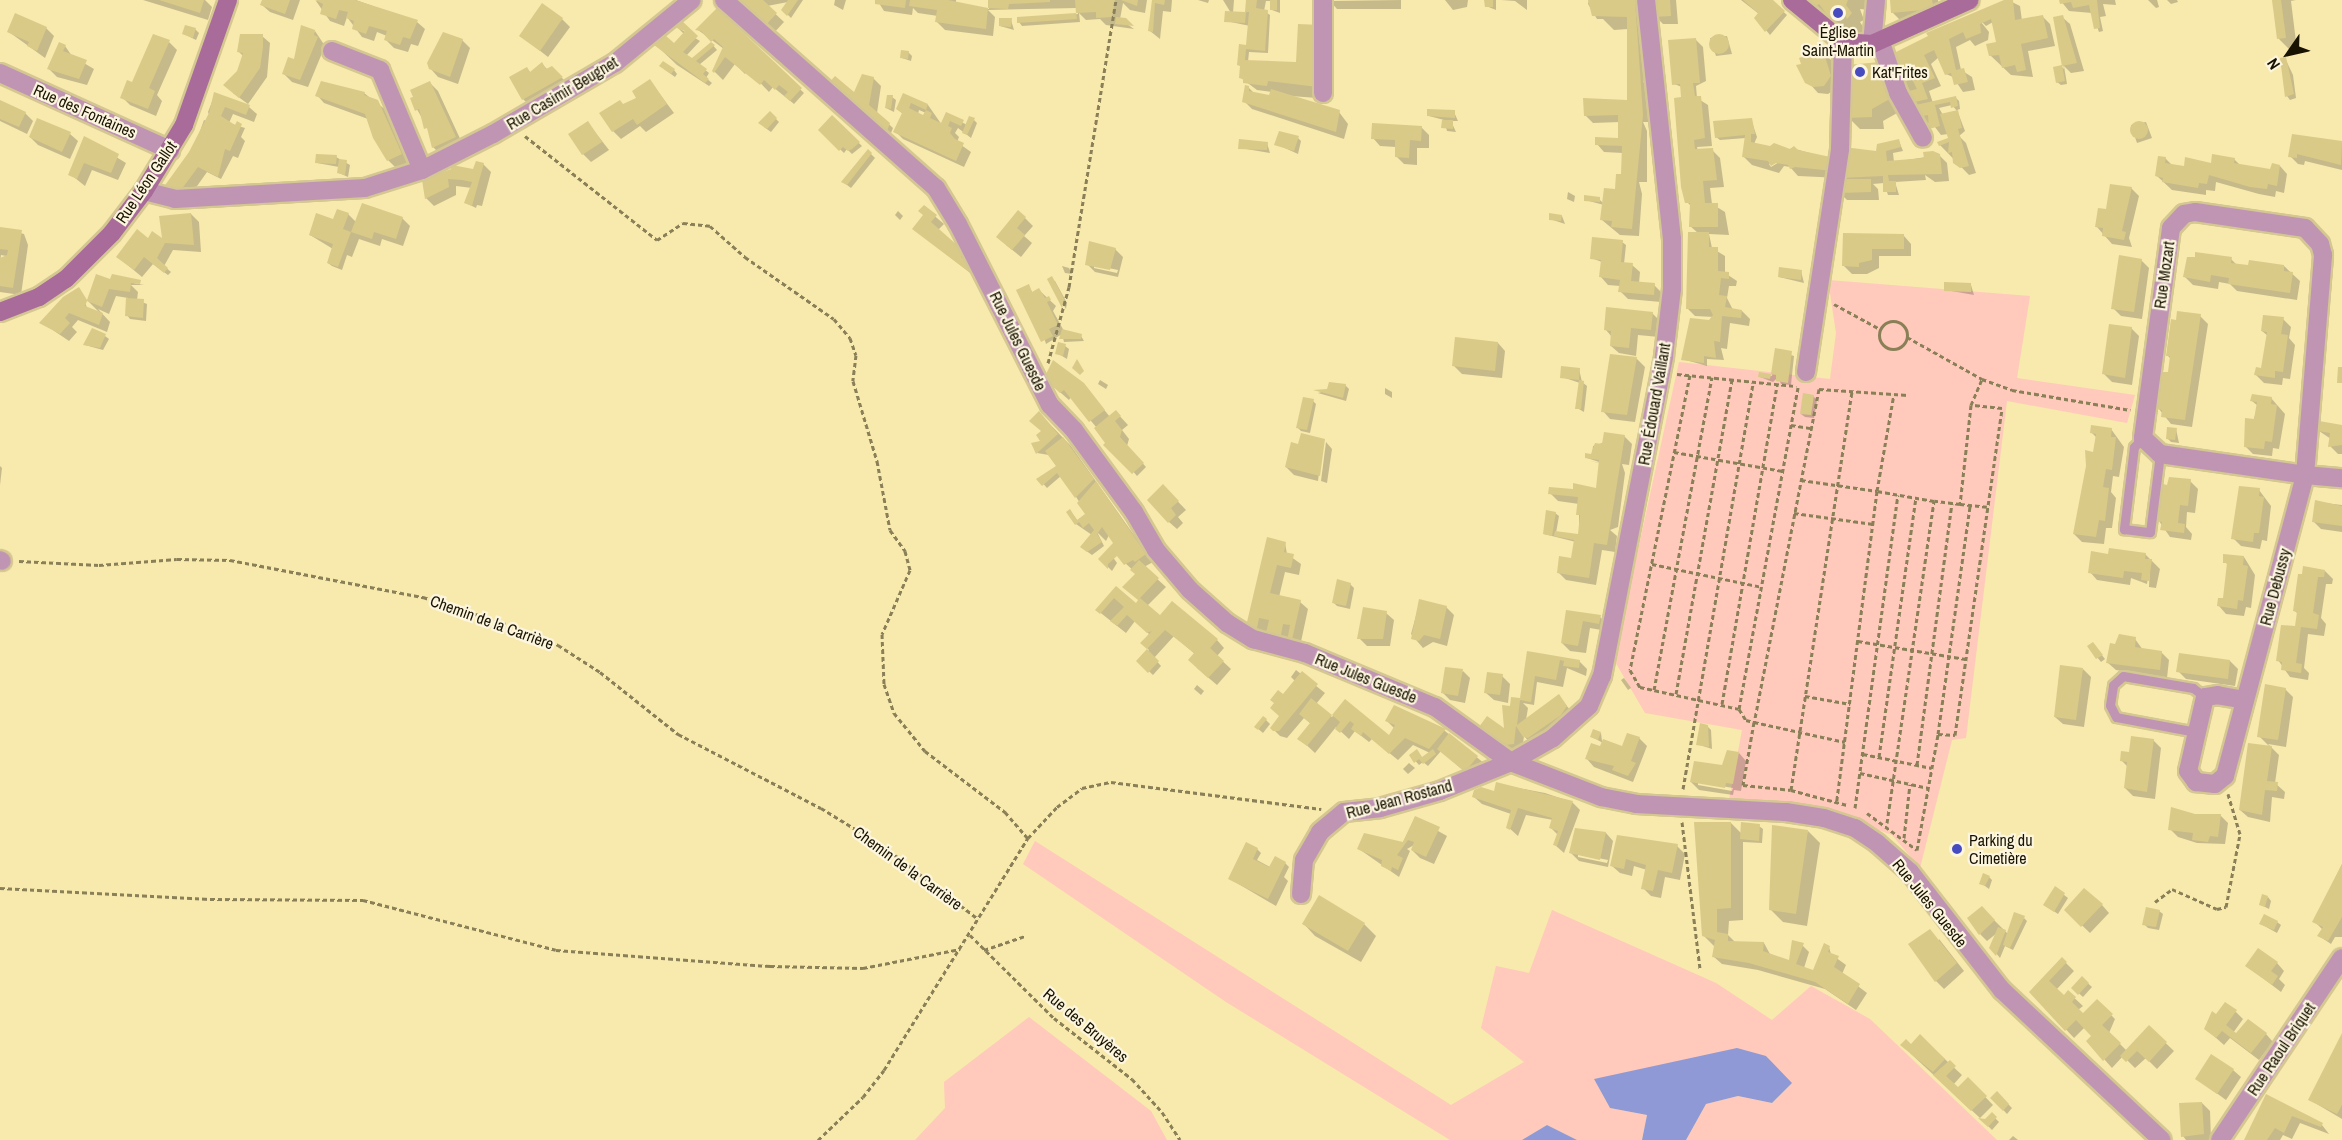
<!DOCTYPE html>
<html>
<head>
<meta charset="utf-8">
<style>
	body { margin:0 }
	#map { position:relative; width:2342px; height:1140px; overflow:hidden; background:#f8e9ad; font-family:"Archivo Narrow",sans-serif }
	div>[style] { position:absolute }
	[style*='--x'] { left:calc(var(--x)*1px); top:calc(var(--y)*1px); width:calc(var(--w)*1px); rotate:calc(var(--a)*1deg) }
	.green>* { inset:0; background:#ffc9bb }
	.water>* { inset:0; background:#8f99d5 }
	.shadow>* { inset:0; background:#0003 }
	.building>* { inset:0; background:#daca87 }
	.round { border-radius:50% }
	.path>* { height:3px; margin-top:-1.5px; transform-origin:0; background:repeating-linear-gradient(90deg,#8a8058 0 4.5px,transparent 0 7.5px) }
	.path>.ring { margin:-1.5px; padding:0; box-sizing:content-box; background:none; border:3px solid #8a8058; border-radius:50% }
	.roads { filter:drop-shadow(2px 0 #d4c791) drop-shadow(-2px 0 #d4c791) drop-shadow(0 2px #d4c791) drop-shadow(0 -2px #d4c791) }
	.lane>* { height:9px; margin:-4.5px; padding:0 4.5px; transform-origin:4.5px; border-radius:4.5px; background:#c095b4 }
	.street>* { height:18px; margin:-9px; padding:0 9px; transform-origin:9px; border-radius:9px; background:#c095b4 }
	.secondary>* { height:18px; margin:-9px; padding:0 9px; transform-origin:9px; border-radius:9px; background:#a96b9a }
	.dots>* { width:16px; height:16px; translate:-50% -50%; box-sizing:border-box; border:3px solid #fcf6df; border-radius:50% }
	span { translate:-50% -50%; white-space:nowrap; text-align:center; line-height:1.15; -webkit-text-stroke:4.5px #fcf6df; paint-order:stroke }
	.poi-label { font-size:16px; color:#181200 }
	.left { translate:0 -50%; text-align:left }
	.street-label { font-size:16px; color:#181200 }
	.north { position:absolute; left:2258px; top:24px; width:60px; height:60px; -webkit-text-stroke:4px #fcf6df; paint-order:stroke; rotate:236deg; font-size:16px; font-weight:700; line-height:24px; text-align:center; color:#181200 }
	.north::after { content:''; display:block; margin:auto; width:21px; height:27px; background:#181200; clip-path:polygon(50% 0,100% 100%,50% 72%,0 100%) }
</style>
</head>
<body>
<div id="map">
	<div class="green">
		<i style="clip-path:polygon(1828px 280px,2030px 296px,2017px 378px,2135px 395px,2127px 423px,2007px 401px,1966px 738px,1952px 740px,1920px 868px,1892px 835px,1829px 812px,1729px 800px,1742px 730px,1645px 713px,1614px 660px,1679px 362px,1830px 379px,1836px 333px)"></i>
		<i style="clip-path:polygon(1035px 841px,1451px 1105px,1524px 1062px,1481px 1028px,1496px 966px,1529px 973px,1552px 910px,1716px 983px,1772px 1020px,1811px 986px,1870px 1019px,1997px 1140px,1686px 1140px,1706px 1104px,1738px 1096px,1772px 1103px,1791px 1084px,1766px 1056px,1594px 1079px,1610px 1108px,1647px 1115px,1642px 1140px,1577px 1140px,1547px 1125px,1522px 1140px,1450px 1140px,1226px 1002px,1023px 864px)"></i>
		<i style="clip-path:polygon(1029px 1017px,1151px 1111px,1167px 1140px,915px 1140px,945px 1108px,944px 1082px)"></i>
	</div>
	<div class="water">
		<i style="clip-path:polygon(1737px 1048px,1766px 1056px,1792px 1083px,1772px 1103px,1738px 1096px,1706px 1104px,1686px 1140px,1642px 1140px,1647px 1115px,1610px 1108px,1594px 1079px)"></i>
		<i style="clip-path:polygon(1547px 1125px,1577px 1140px,1522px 1140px)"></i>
	</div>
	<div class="shadow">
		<i style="clip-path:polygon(205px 0,212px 7px,208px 20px,143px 0)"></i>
		<i style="clip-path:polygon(268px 0,300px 0,293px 20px,270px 12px,262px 5px)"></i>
		<i style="clip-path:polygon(356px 0,417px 22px,425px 29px,418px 46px,411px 44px,408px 52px,394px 48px,386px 40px,387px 36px,377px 32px,374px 41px,362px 37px,347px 17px,344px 26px,330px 21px,316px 1px)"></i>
		<i style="clip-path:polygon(735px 0,803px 0,791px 18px,783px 10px,788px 2px,767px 6px,784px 22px,772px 35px)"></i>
		<i style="clip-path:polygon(835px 0,846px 0,843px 10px,834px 5px)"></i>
		<i style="clip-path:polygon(877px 0,956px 0,956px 5px,989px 9px,990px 0,1147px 0,1145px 13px,1130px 10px,1123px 3px,1120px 19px,1134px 29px,1106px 25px,1100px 19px,1086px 20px,1079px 13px,1080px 22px,1022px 26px,1019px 22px,1018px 18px,1078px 14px,1077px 8px,988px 10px,995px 17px,993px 36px,945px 30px,937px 22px,938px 16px,918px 13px,913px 8px,912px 15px,884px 11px)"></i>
		<i style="clip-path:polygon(1153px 0,1172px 0,1171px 12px,1163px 11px,1160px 39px,1150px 31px)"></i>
		<i style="clip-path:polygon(1198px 0,1209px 0,1208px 3px)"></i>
		<i style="clip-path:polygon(1234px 0,1233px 13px,1246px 13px,1248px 0,1280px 0,1280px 13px,1272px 10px,1272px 1px,1266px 1px,1264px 11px,1270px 15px,1268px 53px,1249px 52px,1248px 62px,1298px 64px,1321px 26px,1333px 38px,1330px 99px,1291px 96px,1339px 112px,1348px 124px,1344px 139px,1252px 109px,1244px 101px,1249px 88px,1255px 94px,1270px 97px,1272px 92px,1257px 90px,1241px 78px,1241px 46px,1248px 47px,1250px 26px,1226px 21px,1231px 13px,1223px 0)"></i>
		<i style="clip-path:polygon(1401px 0,1401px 9px,1337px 9px,1330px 1px)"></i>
		<i style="clip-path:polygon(1445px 0,1468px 0,1467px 7px,1453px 10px)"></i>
		<i style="clip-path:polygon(1486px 0,1496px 0,1496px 10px,1486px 6px)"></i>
		<i style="clip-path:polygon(1501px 0,1527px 0,1527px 10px,1515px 1px)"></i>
		<i style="clip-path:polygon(1589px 0,1645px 0,1651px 81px,1643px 81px,1648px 90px,1650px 122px,1643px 122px,1647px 131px,1647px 182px,1639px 182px,1642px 194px,1639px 236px,1620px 235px,1602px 220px,1604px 205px,1585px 200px,1599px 199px,1604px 204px,1625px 176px,1623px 153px,1604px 152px,1597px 144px,1619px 139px,1620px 122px,1593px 123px,1585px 115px,1628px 101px,1627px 83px,1631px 82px,1628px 29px,1614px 30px,1603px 19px,1597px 19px,1588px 4px)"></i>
		<i style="clip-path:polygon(1654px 0,1676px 0,1678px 24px,1663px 24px,1655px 16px)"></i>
		<i style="clip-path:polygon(1741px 0,1770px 0,1787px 15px,1770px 35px,1756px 18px,1759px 14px)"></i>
		<i style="clip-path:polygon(1808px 0,1865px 0,1869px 10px,1860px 9px,1864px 20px,1860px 22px,1867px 33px,1849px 40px)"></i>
		<i style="clip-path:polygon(1892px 0,1938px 0,1941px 16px,1900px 20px,1892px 12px)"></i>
		<i style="clip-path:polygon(evenodd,2008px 0,2020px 6px,2022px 21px,2042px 16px,2050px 24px,2055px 46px,2028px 51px,2033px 77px,2011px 75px,1990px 55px,1998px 43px,1993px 22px,1986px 26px,1977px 17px,1989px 32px,1988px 40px,1975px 46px,1970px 40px,1956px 47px,1961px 70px,1972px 77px,1975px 90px,1963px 92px,1953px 77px,1946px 74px,1939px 57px,1931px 64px,1941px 86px,1929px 91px,1933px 103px,1955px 97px,1959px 101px,1960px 109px,1957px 110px,1965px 131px,1959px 136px,1966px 143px,1976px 173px,1969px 175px,1940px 145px,1950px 139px,1948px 134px,1941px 135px,1932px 123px,1926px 124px,1918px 116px,1892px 59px,2008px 0,1952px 105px,1957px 111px,1943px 115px,1939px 108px,1952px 105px)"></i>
		<i style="clip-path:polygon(2053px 0,2115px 0,2116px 5px,2103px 4px,2106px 16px,2100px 17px,2103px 31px,2099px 32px,2092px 13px,2069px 11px,2060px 0)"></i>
		<i style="clip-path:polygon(2148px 0,2157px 0,2159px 7px,2156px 8px)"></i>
		<i style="clip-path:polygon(2167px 0,2177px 0,2178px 2px,2171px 4px)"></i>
		<i style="clip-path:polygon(2274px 0,2296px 0,2291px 1px,2297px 50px,2291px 51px,2279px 39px)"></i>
		<i style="clip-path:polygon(717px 10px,804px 93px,794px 104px,773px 87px,769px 92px,748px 70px,745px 74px,735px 64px,723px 80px,714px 71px,724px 49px,698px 30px)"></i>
		<i style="clip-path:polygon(2062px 17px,2070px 24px,2084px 71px,2071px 73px,2064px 66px,2067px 84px,2061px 85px,2057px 82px,2061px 66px,2064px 69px,2054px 18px)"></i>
		<i style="clip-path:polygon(562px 19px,570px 27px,548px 57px,521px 36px)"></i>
		<i style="clip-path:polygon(1011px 20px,1014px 30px,1000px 26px)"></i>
		<i style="clip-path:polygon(677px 27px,700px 41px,686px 56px,692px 60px,711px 43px,717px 50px,699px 65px,709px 73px,706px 78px,712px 83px,709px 86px,677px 65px,656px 45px,674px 45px,684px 34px)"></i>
		<i style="clip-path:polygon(46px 28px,54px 36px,45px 58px,9px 32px)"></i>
		<i style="clip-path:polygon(195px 29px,199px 33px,196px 40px,184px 34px)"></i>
		<i style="clip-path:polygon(315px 31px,325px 46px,308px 87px,292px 82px,284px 74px)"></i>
		<i style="clip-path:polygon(262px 36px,270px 43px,267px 77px,248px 104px,233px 93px,243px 56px,239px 52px)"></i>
		<i style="clip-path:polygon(1727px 36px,1732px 54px,1716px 56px,1710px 38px)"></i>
		<i style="clip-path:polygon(1695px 39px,1703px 47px,1706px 81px,1696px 86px,1697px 98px,1708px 105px,1712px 146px,1697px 147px,1698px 151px,1712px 150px,1720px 158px,1724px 187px,1710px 188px,1712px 204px,1725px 212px,1729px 235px,1709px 234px,1712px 248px,1725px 256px,1725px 273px,1737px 281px,1736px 286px,1729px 286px,1727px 298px,1733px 310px,1742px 311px,1750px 319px,1749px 326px,1730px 323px,1727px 349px,1721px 348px,1724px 360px,1707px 359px,1707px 366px,1682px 359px,1714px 317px,1695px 316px,1687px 308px,1698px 233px,1690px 226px,1691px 206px,1687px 202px,1682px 87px,1674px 84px)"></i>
		<i style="clip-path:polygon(462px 40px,470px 48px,458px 84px,438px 77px,430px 68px)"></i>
		<i style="clip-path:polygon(169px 42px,177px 50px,157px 95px,162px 101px,156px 116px,130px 105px,122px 97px)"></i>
		<i style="clip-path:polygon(65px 46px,72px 56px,94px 69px,87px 85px,57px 77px,49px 69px)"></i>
		<i style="clip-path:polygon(908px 52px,912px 56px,911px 61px,902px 58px)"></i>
		<i style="clip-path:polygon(1823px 52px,1831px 60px,1837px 88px,1828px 94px,1818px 93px,1810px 84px)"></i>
		<i style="clip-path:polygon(2285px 58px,2293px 75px,2296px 98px,2290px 100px,2287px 96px)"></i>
		<i style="clip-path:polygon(542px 64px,548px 70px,552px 68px,569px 85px,531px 107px,523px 99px,527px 69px,531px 73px)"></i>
		<i style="clip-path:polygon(1849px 67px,1906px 108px,1883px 121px,1884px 129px,1860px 129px,1848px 117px)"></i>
		<i style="clip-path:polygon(664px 69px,674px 70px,677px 74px,675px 77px)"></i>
		<i style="clip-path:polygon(873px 78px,881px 86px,877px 113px,893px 128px,889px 138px,855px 94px)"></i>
		<i style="clip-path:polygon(650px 81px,674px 113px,646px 132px,640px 126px,621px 139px,613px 131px,624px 106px,639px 98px)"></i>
		<i style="clip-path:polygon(430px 83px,438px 91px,463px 145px,441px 155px,433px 147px,431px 134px,414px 104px)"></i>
		<i style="clip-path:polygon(364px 93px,386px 110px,409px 162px,396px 168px,388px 160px,368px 119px,324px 103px,317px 95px)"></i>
		<i style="clip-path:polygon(215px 94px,249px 107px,257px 114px,254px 122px,233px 114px,229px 123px,245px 128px,241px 137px,245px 141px,238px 158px,233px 156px,221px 179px,207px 172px,195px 189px,217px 191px,175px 200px,204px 120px,212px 123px,208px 112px)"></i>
		<i style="clip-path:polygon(evenodd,904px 95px,928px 105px,942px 125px,947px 114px,967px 125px,974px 120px,977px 123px,971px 138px,958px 128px,955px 133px,959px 137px,957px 142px,971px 152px,964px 167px,903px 139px,895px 131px,903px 114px,897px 109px,904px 95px,919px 110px,926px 113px,924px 117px,918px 114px,919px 110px)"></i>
		<i style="clip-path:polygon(892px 97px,896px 100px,894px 112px,886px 108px)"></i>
		<i style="clip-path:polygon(0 102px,25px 113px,33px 121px,27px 134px,0 121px)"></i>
		<i style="clip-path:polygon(1454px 112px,1458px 121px,1451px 121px,1456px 132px,1447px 131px,1444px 120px,1429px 116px)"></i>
		<i style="clip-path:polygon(770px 113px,779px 122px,771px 132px,764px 127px)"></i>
		<i style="clip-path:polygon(832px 117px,862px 146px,852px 154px,847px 149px,844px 153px,820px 130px)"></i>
		<i style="clip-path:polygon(evenodd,1751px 119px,1757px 137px,1754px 144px,1788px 150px,1792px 148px,1834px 160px,1878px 153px,1899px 141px,1903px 151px,1893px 153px,1894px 162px,1939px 155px,1947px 163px,1949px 181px,1935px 182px,1925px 175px,1926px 180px,1895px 182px,1899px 195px,1888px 195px,1884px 183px,1873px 184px,1878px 189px,1879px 200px,1847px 200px,1839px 192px,1841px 178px,1798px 176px,1790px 167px,1784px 166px,1779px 173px,1752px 165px,1744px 157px,1746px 138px,1720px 140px,1716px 137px,1751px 119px,1784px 159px,1771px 167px,1769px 164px,1784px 159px)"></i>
		<i style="clip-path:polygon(38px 120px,70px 134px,78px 141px,70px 159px,38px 145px,30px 137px)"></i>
		<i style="clip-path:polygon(2146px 122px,2152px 138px,2137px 143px,2131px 125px)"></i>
		<i style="clip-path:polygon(588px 123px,609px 150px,591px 162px,583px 154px)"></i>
		<i style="clip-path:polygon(1421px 127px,1429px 135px,1429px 148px,1417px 148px,1417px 165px,1404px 164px,1396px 156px,1396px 147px,1380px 146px,1373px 138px)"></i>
		<i style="clip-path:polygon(2294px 136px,2342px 143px,2342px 170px,2305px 161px,2304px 165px,2298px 164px,2290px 156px)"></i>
		<i style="clip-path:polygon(85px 138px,126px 163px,118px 180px,92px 170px,85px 186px,70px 174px)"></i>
		<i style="clip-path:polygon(1298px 138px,1301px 141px,1298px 154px,1276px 144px)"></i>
		<i style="clip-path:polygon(1267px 143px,1270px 153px,1240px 148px)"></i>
		<i style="clip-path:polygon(868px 151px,875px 158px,851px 188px,843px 182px)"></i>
		<i style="clip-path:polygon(336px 157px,350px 165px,348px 177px,339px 173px,339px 167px,317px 163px)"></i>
		<i style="clip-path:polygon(2165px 158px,2173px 166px,2185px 168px,2234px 159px,2241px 166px,2272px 171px,2280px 166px,2287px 174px,2284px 193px,2276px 191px,2275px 197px,2259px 194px,2216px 182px,2215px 191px,2206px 190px,2206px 195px,2172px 190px,2157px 176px)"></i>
		<i style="clip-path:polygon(483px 164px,491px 172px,482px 206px,477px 205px,476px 208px,466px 203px,472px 188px,456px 186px,456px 195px,434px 206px,426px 198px,424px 181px,474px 171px)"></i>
		<i style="clip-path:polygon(2131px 188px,2139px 196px,2129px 238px,2132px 247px,2112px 244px,2097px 227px)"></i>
		<i style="clip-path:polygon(1568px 192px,1575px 196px,1574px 202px,1567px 199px)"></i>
		<i style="clip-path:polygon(924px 207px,944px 224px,938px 230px,972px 261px,978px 279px,914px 229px,925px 216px)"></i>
		<i style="clip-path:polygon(898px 211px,903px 216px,900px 220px,895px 215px)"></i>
		<i style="clip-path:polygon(1019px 212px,1033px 226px,1024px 236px,1032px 243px,1021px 257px,1006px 245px)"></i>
		<i style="clip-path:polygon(191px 214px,199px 222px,201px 252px,173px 250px,164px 266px,171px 272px,168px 275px,153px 264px,142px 277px,118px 257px,148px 240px,163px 241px)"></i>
		<i style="clip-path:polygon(348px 214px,356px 222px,402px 218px,410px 226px,403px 246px,382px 239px,380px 246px,359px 239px,352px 257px,347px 255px,342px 270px,332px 266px,328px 263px,333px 249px,310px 235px)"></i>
		<i style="clip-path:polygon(1562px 216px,1565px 224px,1550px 219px)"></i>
		<i style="clip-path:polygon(0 228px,24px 234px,28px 245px,21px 295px,0 292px,0 265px,6px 256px,1px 255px,0 263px)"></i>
		<i style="clip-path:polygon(1844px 234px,1904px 236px,1911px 244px,1911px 256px,1879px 256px,1879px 268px,1867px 274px,1852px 274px,1844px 266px)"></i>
		<i style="clip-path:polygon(1622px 242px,1626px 245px,1624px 264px,1632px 265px,1640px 272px,1639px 283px,1654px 285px,1662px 293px,1661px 302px,1628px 299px,1620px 291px,1620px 286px,1608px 285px,1601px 277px,1602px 262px,1591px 258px)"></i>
		<i style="clip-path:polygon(evenodd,1115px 249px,1123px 257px,1118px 277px,1095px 272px,1087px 264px,1115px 249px,1094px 265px,1118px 270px,1117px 273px,1094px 268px,1094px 265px)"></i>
		<i style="clip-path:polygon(2231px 259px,2237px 265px,2284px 266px,2300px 281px,2297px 300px,2237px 291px,2230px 284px,2219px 282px,2218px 289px,2193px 285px,2185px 277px)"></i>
		<i style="clip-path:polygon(2141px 260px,2149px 268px,2142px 319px,2121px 316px,2113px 308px)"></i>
		<i style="clip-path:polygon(1062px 266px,1069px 268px,1072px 274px,1065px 273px)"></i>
		<i style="clip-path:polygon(1801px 271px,1804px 283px,1779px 277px)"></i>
		<i style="clip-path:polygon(112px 279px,144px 285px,131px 285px,138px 292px,137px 300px,147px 304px,146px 321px,130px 319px,127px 315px,128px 298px,116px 296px,109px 314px,98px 309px,110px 322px,107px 332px,78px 320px,72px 327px,77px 332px,69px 341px,41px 322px,82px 293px,87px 308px,101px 314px,88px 301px)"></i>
		<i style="clip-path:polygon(1049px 279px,1055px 281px,1067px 303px,1066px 309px)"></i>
		<i style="clip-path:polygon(1971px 285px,1974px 295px,1946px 290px)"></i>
		<i style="clip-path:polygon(1028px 286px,1033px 293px,1039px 290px,1056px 306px,1053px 311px,1064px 331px,1081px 336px,1084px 341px,1064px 342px,1062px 334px,1046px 344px)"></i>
		<i style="clip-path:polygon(1652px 313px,1660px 321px,1659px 337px,1638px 335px,1636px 356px,1619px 353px,1611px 346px,1612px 337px,1606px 330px)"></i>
		<i style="clip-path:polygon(2200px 316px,2208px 324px,2192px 427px,2171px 424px,2159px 409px,2169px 374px,2171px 359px,2167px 355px)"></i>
		<i style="clip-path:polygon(2283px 319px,2291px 327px,2289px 338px,2295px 345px,2290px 379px,2283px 378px,2282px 385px,2264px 383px,2256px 375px,2262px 370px,2268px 336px,2262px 331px)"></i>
		<i style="clip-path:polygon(2131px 328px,2139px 336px,2132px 385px,2112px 382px,2104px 374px)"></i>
		<i style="clip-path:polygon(105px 336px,109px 339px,103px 350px,85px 345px)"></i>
		<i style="clip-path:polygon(1498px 343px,1505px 351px,1502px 378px,1462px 374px,1454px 366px)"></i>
		<i style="clip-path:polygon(1065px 346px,1069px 349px,1067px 359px,1057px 353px)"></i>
		<i style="clip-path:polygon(1776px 350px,1794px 356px,1791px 385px,1781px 384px,1778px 377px,1773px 382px,1760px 377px,1772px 376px)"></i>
		<i style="clip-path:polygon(1612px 356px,1637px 359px,1645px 367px,1635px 422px,1610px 419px,1603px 411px)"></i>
		<i style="clip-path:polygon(1579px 369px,1582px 382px,1587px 386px,1584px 412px,1577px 408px,1580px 383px,1562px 377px)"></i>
		<i style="clip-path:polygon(1100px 380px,1108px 385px,1106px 389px,1098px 384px)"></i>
		<i style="clip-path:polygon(1084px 385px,1110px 417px,1116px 412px,1128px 425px,1122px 430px,1129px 439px,1127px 446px,1146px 467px,1137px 476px,1071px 397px,1069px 400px,1053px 386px)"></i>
		<i style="clip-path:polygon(1345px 385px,1349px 389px,1346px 401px,1318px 393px)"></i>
		<i style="clip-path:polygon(1385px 388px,1392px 392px,1392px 398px,1385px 394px)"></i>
		<i style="clip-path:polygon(1813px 396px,1817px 400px,1814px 418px,1805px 417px,1801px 414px)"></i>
		<i style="clip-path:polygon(2271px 398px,2285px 414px,2279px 449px,2273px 448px,2272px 456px,2253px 454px,2245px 446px,2258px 406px,2252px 401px)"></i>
		<i style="clip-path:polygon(1313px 401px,1316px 404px,1310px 433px,1301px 431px,1297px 427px)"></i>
		<i style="clip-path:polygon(1039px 413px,1071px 446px,1153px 562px,1144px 567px,1166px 587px,1147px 606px,1160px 617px,1217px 640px,1224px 648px,1217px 656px,1231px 669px,1217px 685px,1197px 668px,1195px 654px,1174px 636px,1154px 658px,1161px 666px,1153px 675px,1138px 661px,1149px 650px,1142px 643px,1149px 634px,1135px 621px,1126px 633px,1097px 610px,1116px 588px,1136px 605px,1140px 600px,1137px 574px,1110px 549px,1115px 543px,1109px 535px,1106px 541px,1097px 532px,1104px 546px,1092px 555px,1085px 550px,1092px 535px,1076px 524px,1070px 511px,1078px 521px,1087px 514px,1062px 475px,1047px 488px,1039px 479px,1057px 467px,1049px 455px,1037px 453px,1043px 442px)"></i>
		<i style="clip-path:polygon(2342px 426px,2342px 454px,2338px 454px,2330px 446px,2331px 439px,2319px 431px)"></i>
		<i style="clip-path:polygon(2111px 429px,2124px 447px,2119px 477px,2113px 476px,2111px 492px,2116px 498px,2112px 528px,2106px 528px,2104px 544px,2082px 542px,2074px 534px,2086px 474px,2095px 453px,2097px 438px,2092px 433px)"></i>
		<i style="clip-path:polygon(2176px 429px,2179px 443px,2171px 442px,2167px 438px)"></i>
		<i style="clip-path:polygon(1624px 436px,1632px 444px,1629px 465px,1622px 464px,1625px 473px,1618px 527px,1610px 530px,1617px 536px,1615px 552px,1602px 550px,1596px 585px,1566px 580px,1558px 572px,1573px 559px,1576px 542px,1544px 534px,1555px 513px,1559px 516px,1556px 533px,1579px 536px,1579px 504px,1558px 501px,1550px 493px,1597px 489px,1600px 463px,1589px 461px,1602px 463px,1587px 458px,1592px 455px,1593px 446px)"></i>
		<i style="clip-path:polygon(1326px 442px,1332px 449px,1327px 483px,1321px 481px)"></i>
		<i style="clip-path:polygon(1322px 447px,1318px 481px,1294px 475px,1286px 467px)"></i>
		<i style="clip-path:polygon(0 466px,2px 468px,0 485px)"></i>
		<i style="clip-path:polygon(2190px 481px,2198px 489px,2195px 513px,2187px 512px,2186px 527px,2192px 534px,2191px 540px,2170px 537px,2159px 521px)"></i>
		<i style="clip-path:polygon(1163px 486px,1186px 510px,1178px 517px,1183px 523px,1177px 529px,1169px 522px)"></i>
		<i style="clip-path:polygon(2259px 490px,2271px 506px,2267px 541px,2262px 540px,2260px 549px,2241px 546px,2233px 538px)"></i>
		<i style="clip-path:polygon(2316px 502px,2342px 505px,2342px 532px,2321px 529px,2313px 521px)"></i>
		<i style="clip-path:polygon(1285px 543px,1287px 554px,1301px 564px,1299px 575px,1285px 572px,1279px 597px,1300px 602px,1308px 609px,1299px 651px,1266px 631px,1265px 635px,1249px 622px)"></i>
		<i style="clip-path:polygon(2145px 554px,2160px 569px,2156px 588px,2149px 587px,2150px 562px,2147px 584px,2131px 578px,2130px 585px,2097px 580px,2090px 572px,2110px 556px)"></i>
		<i style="clip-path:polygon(1112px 556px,1117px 563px,1112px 571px,1100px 559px)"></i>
		<i style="clip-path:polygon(2244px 557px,2255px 575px,2251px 608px,2246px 607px,2244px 616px,2226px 614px,2219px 606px,2224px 600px,2229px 566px,2225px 562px)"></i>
		<i style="clip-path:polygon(2325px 571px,2333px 579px,2332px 584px,2326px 584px,2321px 618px,2326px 624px,2324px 636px,2308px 634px,2304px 668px,2309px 673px,2308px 680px,2290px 677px,2278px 660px,2296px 628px,2298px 614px,2294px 610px,2304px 576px)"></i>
		<i style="clip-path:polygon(1350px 584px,1354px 588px,1350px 609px,1337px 606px,1334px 603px)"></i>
		<i style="clip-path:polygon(1420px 601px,1446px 607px,1454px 615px,1447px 646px,1433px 642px,1423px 648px,1411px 634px)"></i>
		<i style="clip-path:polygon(1568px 612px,1600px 617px,1608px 625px,1607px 631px,1590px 628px,1586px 653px,1570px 651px,1562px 643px)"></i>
		<i style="clip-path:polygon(1386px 613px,1394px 620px,1390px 646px,1367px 646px,1359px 638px)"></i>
		<i style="clip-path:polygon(2135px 639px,2143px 650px,2161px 652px,2169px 660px,2167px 678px,2116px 670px,2108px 663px)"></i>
		<i style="clip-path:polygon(2089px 647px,2096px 648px,2105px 659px,2101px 662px)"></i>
		<i style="clip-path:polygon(1528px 652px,1579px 661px,1587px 669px,1586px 676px,1567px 668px,1563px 687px,1537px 682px,1534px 705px,1523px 703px,1528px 708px,1526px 720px,1559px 696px,1574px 715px,1532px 745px,1524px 736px,1522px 751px,1514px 752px,1481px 727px,1505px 731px,1512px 699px,1522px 700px)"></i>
		<i style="clip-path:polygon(2230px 661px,2238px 669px,2235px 686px,2186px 679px,2178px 671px)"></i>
		<i style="clip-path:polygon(2083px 669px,2091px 677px,2084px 727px,2063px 724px,2055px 717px)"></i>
		<i style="clip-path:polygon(1296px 670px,1325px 693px,1316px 704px,1332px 717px,1345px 701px,1389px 737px,1394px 728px,1387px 721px,1395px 707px,1445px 731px,1485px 764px,1473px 779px,1441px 751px,1428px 766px,1423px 762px,1419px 765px,1411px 756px,1423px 758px,1430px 753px,1413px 745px,1398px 760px,1372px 739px,1369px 742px,1355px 731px,1349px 739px,1336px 727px,1315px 753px,1299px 738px,1311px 724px,1304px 718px,1287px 738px,1280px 736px,1272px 728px,1281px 717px,1283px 696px,1295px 681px,1291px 677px)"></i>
		<i style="clip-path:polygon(1463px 671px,1470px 678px,1465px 703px,1450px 700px,1442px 692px)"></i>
		<i style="clip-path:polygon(1502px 676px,1510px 684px,1508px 703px,1494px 700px,1486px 693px)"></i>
		<i style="clip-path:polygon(1624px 678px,1631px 688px,1628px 690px,1621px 680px)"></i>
		<i style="clip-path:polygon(1197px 685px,1204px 691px,1201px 695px,1194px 689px)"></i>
		<i style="clip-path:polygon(2285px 689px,2293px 697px,2286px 747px,2268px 744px,2279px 755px,2275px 783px,2285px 792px,2284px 799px,2272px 797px,2270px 822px,2248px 817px,2240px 810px,2270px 747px,2259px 736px)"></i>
		<i style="clip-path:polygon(1264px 718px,1270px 724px,1263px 733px,1256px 727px)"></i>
		<i style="clip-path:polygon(1707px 726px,1711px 730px,1712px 749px,1697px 744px)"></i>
		<i style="clip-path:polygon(1601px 733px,1602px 741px,1623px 748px,1639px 738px,1647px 746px,1633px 782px,1594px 767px,1587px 759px,1601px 748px,1603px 743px,1592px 737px)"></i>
		<i style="clip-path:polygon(2153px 740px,2161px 748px,2155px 799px,2133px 796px,2125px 788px,2128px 767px,2121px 760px)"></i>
		<i style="clip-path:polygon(evenodd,1739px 753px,1746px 761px,1741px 791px,1734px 790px,1733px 795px,1699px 790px,1691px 782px,1723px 767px,1739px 753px,1698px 782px,1733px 788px,1732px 791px,1698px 785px,1698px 782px)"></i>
		<i style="clip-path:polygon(1409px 763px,1415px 768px,1408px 774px,1403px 769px)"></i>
		<i style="clip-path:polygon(1497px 784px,1545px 793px,1572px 802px,1580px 810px,1564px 853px,1555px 845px,1558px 835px,1550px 827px,1553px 820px,1526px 815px,1518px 836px,1508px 827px,1511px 814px,1482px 804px,1474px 797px,1495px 793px)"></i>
		<i style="clip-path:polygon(2220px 815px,2228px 823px,2225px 844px,2197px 843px,2178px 837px,2170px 829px)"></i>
		<i style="clip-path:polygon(1415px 818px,1447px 836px,1434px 864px,1420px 858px,1412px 850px,1414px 845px,1407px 849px,1410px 851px,1399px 877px,1359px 849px,1402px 844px)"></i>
		<i style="clip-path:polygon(1731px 823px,1742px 834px,1759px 826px,1763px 829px,1762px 843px,1743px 842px,1743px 920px,1729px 921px,1728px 935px,1736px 943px,1764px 943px,1771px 956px,1790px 962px,1801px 944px,1809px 952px,1804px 968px,1814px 971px,1829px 947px,1831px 954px,1846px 965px,1842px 974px,1867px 993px,1856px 1010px,1825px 989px,1758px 970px,1722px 964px,1714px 957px,1715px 947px,1704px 936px)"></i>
		<i style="clip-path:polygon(1808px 831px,1820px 843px,1807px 926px,1783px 922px,1771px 910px)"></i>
		<i style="clip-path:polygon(evenodd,1606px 833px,1613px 841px,1608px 867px,1579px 861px,1571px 853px,1606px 833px,1578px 854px,1608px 860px,1607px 863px,1578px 857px,1578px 854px)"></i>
		<i style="clip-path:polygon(1618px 836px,1677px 846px,1685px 854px,1680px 880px,1665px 877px,1661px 898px,1651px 896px,1643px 888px,1647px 870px,1634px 866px,1632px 876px,1620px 873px,1612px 866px)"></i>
		<i style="clip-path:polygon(1257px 849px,1261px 853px,1257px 860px,1270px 867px,1285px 863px,1289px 867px,1284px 877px,1288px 881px,1276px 906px,1230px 879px)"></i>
		<i style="clip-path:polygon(2342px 864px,2342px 937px,2335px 937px,2331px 944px,2319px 936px,2323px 930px,2314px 921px)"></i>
		<i style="clip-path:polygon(1989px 877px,1992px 880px,1989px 889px,1981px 883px)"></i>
		<i style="clip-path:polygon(2055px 888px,2068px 898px,2058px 914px,2049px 908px)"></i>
		<i style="clip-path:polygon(2268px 897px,2271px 901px,2269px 909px,2261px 905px)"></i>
		<i style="clip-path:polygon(2102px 905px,2109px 913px,2090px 933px,2066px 910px)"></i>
		<i style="clip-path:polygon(2159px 911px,2163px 914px,2159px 930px,2148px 928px,2144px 924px)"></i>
		<i style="clip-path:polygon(1989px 915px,2008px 934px,2024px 918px,2027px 921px,2013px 950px,2005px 946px,2000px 958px,1991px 947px,1997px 933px,1987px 941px,1980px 934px)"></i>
		<i style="clip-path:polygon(2277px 922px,2281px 925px,2277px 933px,2261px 924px)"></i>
		<i style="clip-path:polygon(1303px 923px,1364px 924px,1376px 936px,1361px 962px,1315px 936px)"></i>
		<i style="clip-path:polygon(1939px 939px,1964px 971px,1944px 989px,1936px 981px)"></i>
		<i style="clip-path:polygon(2062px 959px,2074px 971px,2056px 990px,2064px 997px,2068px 992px,2083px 1006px,2078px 1010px,2083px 1015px,2097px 1001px,2115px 1019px,2109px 1033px,2127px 1051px,2149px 1027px,2174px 1051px,2157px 1069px,2146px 1058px,2135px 1068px,2123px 1056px,2112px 1068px,2088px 1041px,2093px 1036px,2085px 1027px,2074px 1038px,2031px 992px)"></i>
		<i style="clip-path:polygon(2277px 963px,2284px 971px,2279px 979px,2285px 985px,2281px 992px,2247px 966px)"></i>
		<i style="clip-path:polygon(2083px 979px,2092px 987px,2083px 997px,2073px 988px)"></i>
		<i style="clip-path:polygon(2236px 1012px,2243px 1019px,2233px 1033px,2266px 1034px,2273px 1042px,2259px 1060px,2230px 1038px,2224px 1045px,2206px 1029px,2217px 1016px)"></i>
		<i style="clip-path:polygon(1920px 1036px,1962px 1075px,1953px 1085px,1958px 1090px,1968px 1079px,1993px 1105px,1980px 1118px,1910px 1053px)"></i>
		<i style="clip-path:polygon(2342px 1036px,2342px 1119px,2310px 1100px)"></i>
		<i style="clip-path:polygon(2233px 1070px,2241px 1077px,2226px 1100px,2197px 1079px)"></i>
		<i style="clip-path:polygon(1997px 1093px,2012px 1108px,2007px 1114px,1992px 1098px)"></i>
		<i style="clip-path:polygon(2267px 1096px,2322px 1125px,2329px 1134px,2300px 1123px,2292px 1139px,2283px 1135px,2280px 1140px,2245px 1140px)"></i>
		<i style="clip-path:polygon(2202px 1103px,2210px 1111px,2211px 1140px,2186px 1140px,2183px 1136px)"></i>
		<i style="clip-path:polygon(1992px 1115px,1999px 1122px,1992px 1130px,1983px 1121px)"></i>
		<i style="clip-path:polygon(2013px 1136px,2018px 1140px,2009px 1140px)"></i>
	</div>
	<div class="building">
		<i style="clip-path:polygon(159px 0,204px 0,200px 13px)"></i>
		<i style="clip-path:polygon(262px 0,290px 0,285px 14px,260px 5px)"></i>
		<i style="clip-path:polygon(315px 0,355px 0,418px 20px,410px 39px,403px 37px,400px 45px,384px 40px,387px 31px,369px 26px,366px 34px,352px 29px,354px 21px,346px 18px,348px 12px,339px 10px,336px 19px,320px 14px,323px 4px)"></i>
		<i style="clip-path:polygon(733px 0,763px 0,777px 13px,763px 28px)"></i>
		<i style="clip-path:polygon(788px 0,798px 0,787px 16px,781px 10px)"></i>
		<i style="clip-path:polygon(875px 0,906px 0,905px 8px,875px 4px)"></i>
		<i style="clip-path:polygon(910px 0,948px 0,988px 8px,986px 29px,935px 22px,937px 10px,909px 6px)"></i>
		<i style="clip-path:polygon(988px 0,1050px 0,1050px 2px,1009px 4px,1008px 9px,988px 8px)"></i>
		<i style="clip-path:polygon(1075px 0,1115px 0,1112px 17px,1096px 18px,1096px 12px,1076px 13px)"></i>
		<i style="clip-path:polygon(1121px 0,1138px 0,1137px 6px)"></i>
		<i style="clip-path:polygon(1152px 0,1165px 0,1164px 5px,1155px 3px,1153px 32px,1148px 31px)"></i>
		<i style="clip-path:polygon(1246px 0,1257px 0,1256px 8px,1268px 10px,1265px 51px,1246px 49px,1245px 60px,1296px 62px,1298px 24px,1321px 25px,1318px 87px,1268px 81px,1267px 86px,1243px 83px,1243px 79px,1239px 78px,1240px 66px,1237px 65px,1239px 44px,1246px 45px,1249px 12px,1246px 12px,1245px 23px,1224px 22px,1225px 11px,1245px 12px)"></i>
		<i style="clip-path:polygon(1270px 0,1277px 0,1277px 10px,1270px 10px)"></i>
		<i style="clip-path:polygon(1484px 0,1493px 0,1493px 7px,1485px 7px)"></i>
		<i style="clip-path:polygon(1588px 0,1635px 0,1643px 115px,1632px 229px,1611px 227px,1612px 221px,1600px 220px,1604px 188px,1615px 189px,1616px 174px,1621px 174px,1622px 146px,1595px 145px,1595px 137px,1618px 138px,1618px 115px,1584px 116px,1583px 98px,1627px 100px,1627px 17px,1592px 16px)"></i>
		<i style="clip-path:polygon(1653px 0,1670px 0,1671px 16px,1653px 17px)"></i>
		<i style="clip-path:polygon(1743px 0,1773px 0,1785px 11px,1765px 32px,1754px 18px,1758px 13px)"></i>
		<i style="clip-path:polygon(1808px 0,1848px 0,1846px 5px,1852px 13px,1847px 19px,1845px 15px,1833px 21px,1834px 24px,1819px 4px,1812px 10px)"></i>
		<i style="clip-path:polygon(1890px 0,1932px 0,1934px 9px,1891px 13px)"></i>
		<i style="clip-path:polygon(2004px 0,2013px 0,2015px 20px,2043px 15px,2048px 38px,2021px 44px,2026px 70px,2017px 72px,2015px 65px,2002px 68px,1999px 55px,1989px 56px,1986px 44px,1996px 42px,1991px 19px,1980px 24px,1981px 33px,1966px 39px,1963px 32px,1949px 39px,1956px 70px,1964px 68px,1968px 82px,1954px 85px,1951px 73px,1945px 75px,1934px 50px,1924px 55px,1935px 78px,1922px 83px,1928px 99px,1910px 103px,1905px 92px,1917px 89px,1912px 79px,1904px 82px,1904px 89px,1894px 53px,1928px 36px,1926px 33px)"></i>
		<i style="clip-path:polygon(2059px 0,2097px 0,2100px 28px,2094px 29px,2089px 5px,2073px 8px,2071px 2px,2060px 4px)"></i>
		<i style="clip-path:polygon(2272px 0,2281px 0,2286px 38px,2277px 39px)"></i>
		<i style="clip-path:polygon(542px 3px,563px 18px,540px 51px,519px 36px)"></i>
		<i style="clip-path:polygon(717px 8px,802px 88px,790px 101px,784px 96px,788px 92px,779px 85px,775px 90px,764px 80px,760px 85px,725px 57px,714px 73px,712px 71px,723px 47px,714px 39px,711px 42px,715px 45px,696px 61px,707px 69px,703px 74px,709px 79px,705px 83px,654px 45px,665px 35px,674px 43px,685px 31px,674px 27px,681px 20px,698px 36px,683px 52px,692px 58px,711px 42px,701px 31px,695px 30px)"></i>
		<i style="clip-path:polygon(15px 13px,47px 27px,37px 51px,27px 46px,29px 42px,7px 32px)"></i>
		<i style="clip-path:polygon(1076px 13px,1077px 19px,1017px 23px,1017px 17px)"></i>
		<i style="clip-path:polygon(2063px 15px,2077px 63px,2062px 66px,2053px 17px)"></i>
		<i style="clip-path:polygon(1116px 17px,1126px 18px,1134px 26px,1115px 24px)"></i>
		<i style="clip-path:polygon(999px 18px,1012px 18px,1011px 27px,999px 26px)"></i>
		<i style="clip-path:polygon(185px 25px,196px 28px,193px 38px,182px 34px)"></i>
		<i style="clip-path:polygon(301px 25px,315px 30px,314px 35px,318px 37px,300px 80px,282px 74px,288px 57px,294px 59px)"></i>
		<i style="clip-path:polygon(443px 32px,463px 39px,450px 77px,429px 69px,427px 63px)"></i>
		<i class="round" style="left:1709px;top:34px;width:20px;height:20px"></i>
		<i style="clip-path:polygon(153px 34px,170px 40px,149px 88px,155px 91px,148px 109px,120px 98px,127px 80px,132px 82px)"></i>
		<i style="clip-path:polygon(240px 34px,263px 34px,263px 47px,260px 68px,239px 98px,223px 85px,237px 71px,243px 53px,237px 52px)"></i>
		<i style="clip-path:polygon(1696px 38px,1700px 83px,1693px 83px,1695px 96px,1701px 96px,1705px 138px,1694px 140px,1695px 149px,1713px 148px,1717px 180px,1703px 181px,1705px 203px,1718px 203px,1718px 227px,1689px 227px,1690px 203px,1685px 203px,1681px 187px,1674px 98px,1681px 97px,1680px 84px,1672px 85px,1668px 40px)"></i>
		<i style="clip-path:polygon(59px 42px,66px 45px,63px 51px,87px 60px,79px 79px,47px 69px)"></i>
		<i style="clip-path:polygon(901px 50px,909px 51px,908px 59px,900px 58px)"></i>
		<i style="clip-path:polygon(1823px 50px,1831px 76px,1824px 86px,1813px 87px,1805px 83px,1796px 65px,1801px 64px,1799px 58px)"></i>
		<i style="clip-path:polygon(2286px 57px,2294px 94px,2285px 97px,2280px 58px)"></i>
		<i style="clip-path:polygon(663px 61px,675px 69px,671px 74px,659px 66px)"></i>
		<i style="clip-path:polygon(542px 62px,546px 69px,552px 66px,563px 77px,522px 100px,509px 77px,527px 67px,530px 72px)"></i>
		<i style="clip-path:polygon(1880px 62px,1895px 96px,1872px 109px,1872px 117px,1846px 118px,1847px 65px)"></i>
		<i style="clip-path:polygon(2062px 65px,2065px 81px,2056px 83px,2053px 67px)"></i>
		<i style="clip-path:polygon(862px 74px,874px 77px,869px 105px,890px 123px,885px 136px,827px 85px,835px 76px,854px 92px)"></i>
		<i style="clip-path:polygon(650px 79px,667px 104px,637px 125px,633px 119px,612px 132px,599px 113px,620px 100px,623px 104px,636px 98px,632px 91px)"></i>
		<i style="clip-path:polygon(321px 81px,365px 92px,364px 95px,378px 100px,402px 154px,387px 161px,373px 138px,365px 114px,315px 96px)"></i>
		<i style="clip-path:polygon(430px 81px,456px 137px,432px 148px,427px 128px,424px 129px,419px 109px,415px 111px,410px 98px,413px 97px,410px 90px)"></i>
		<i style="clip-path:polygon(1245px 85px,1249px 86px,1249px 91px,1269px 95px,1271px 89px,1340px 110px,1336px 132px,1242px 102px)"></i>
		<i style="clip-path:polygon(214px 92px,250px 105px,246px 115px,225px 107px,221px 116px,235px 125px,237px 121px,242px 124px,230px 151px,225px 149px,218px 177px,198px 167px,178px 194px,163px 188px,189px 152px,209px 113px)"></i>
		<i style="clip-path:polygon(903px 93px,928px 104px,926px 110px,911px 103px,909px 108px,923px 115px,926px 110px,932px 113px,930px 118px,941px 123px,946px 112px,964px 120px,961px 126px,950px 121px,948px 126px,952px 128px,950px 133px,955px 139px,964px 143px,956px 161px,893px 132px,902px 113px,896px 109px)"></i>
		<i style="clip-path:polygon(887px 95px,893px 95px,891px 109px,885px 108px)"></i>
		<i style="clip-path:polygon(1956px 96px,1958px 106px,1951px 108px,1950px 102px,1935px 105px,1940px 126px,1929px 129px,1928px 115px,1917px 117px,1911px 106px)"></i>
		<i style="clip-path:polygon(0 100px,26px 112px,19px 127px,0 119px)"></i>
		<i style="clip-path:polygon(1427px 109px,1455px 110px,1455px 118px,1427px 116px)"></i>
		<i style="clip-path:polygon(1958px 110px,1962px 128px,1958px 129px,1969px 166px,1960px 168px,1953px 163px,1952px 152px,1948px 153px,1949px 142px,1939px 146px,1937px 142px,1948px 138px,1940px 114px)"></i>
		<i style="clip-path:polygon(770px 111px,777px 118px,767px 129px,758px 123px)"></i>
		<i style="clip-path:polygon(832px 115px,860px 142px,852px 149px,848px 151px,843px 147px,839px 151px,818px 130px)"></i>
		<i style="clip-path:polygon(969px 116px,975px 118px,967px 135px,962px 133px)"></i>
		<i style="clip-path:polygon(37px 118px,71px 132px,62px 152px,29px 137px)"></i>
		<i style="clip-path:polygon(1752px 118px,1755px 134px,1751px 134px,1751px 142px,1770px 146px,1774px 143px,1790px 149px,1794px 146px,1798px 150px,1835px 158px,1833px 171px,1795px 167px,1790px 169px,1788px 165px,1776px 163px,1771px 166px,1768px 161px,1742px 157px,1745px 135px,1715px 138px,1713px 121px)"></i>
		<i style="clip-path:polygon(1442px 120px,1453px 120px,1453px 129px,1441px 128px)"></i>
		<i class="round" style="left:2130px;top:121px;width:18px;height:18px"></i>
		<i style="clip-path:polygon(588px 121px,602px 142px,582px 155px,568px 134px)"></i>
		<i style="clip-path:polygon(1372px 123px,1422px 126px,1421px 141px,1410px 140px,1409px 158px,1395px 157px,1395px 140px,1371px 139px)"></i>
		<i style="clip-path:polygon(1279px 131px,1299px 136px,1294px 151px,1274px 145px)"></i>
		<i style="clip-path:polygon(2292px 134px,2342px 141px,2341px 165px,2297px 154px,2297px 158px,2288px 157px)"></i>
		<i style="clip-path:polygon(84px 136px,119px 154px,111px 173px,84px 163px,77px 179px,68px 175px)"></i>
		<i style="clip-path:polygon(1239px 139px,1268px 142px,1267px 150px,1238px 149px)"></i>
		<i style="clip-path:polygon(1899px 139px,1901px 147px,1886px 151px,1887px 161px,1924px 158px,1923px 152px,1933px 151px,1940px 154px,1942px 174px,1888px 175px,1889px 181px,1896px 181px,1896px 192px,1883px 192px,1883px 176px,1840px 178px,1844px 147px,1876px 151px,1877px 144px)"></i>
		<i style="clip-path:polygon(868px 149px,872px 153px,847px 185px,841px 182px)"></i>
		<i style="clip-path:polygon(316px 154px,337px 155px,336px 164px,315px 163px)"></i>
		<i style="clip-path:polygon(2212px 154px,2235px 158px,2234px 163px,2270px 169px,2272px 163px,2280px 165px,2277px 186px,2268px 184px,2267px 189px,2250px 187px,2209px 175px,2207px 184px,2199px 183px,2198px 188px,2162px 182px,2163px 178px,2155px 176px,2158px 156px,2166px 157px,2165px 163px,2184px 166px,2185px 157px,2211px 163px)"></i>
		<i style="clip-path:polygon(339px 159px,347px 160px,345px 175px,337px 173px)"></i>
		<i style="clip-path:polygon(476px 161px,484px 163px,472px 206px,464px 203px,472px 182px,462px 180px,448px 179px,449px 187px,425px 199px,422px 180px,451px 169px,452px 165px,473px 169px)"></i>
		<i style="clip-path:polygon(1840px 179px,1871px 179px,1871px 192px,1838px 193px)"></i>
		<i style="clip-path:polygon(2110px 184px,2132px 187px,2122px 231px,2126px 232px,2124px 240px,2102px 236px,2103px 228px,2095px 227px,2098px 208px,2106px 209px)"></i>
		<i style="clip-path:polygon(1584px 195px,1600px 197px,1600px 202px,1584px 201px)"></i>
		<i style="clip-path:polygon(362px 203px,403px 217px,396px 239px,374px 232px,372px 239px,351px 232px,338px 267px,327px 263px,333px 244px,309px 235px,316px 213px,333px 219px,337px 209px,349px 213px,343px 229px,351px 232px)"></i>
		<i style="clip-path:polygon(924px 205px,937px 215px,931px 222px,965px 252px,961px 257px,973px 268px,969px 272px,912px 229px,923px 215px,918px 211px)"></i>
		<i style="clip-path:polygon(1018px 210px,1026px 217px,1017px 228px,1025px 235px,1012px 250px,996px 237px)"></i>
		<i style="clip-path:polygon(191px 213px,194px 245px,165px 243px,157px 258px,168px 268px,164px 273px,144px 257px,134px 270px,116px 257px,137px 229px,148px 238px,152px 231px,162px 238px,159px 216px)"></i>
		<i style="clip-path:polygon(1549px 213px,1562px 215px,1561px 221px,1549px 220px)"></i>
		<i style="clip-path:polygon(0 227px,22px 230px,13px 288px,0 286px,0 258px,7px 255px,8px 250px,0 249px)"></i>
		<i style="clip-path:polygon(1688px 232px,1709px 232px,1709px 247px,1718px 247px,1718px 271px,1729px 272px,1729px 279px,1721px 278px,1719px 295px,1727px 296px,1725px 307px,1742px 310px,1741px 318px,1722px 316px,1720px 342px,1714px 341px,1716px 358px,1704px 356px,1704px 363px,1681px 360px,1690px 318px,1709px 320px,1713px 315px,1710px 309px,1686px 309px)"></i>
		<i style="clip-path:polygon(1843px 233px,1904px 234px,1904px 249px,1872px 249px,1872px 260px,1859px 263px,1859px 267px,1842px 266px)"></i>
		<i style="clip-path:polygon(1592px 237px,1623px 240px,1621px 262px,1633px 263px,1631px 281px,1655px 283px,1654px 295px,1618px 292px,1620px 280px,1599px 277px,1601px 260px,1590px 259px)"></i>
		<i style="clip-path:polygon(1089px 241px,1116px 248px,1110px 270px,1085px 265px)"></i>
		<i style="clip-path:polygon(2195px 252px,2232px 257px,2231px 263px,2248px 265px,2249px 260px,2284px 265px,2284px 271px,2293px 272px,2290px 293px,2228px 284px,2229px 278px,2211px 275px,2210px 282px,2183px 277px,2187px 257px,2195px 257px)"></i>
		<i style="clip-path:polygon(2119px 255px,2142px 259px,2134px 312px,2111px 309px)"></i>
		<i style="clip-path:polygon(1779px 267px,1802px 270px,1801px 280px,1778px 277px)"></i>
		<i style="clip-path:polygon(96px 274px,110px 279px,112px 274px,141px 280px,140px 284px,131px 283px,130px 292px,109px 289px,102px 307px,87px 301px,85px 306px,103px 313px,99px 325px,69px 313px,65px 318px,70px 323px,60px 334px,39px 323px,63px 297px,79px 287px,87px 300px)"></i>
		<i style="clip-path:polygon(1052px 276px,1064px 299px,1062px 308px,1047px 279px)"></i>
		<i style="clip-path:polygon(1944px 282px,1971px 283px,1971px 292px,1944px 291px)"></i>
		<i style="clip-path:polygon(1029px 284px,1032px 292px,1039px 288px,1045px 298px,1049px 296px,1051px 300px,1047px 302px,1058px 325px,1049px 329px,1053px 336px,1041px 342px,1016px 290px)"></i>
		<i style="clip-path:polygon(126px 298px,144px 299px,143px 318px,125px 316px)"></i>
		<i style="clip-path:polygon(1606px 307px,1653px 312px,1651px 330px,1631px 328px,1629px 348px,1610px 346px,1611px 331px,1604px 330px)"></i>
		<i style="clip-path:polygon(2177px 311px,2201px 314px,2185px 420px,2161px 417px,2162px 410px,2157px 409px,2163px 372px,2168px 372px,2170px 356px,2166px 356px,2171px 319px,2176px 320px)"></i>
		<i style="clip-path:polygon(2263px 315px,2284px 317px,2281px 334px,2288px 335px,2283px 372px,2275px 371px,2275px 378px,2254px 375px,2256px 367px,2261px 368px,2267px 332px,2261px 331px)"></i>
		<i style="clip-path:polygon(2109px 324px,2132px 327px,2125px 378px,2102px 374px)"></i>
		<i style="clip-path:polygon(92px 328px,106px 334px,100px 348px,83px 345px)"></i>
		<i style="clip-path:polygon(1062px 329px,1082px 334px,1081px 339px,1059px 339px)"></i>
		<i style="clip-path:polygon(1455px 337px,1498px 342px,1495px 371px,1452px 366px)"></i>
		<i style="clip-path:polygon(1058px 342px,1066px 344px,1063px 356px,1055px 354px)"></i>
		<i style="clip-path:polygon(1775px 348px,1792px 351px,1788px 383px,1776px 381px,1776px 375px,1771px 374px)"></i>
		<i style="clip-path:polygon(1610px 354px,1637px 357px,1627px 415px,1601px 412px)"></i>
		<i style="clip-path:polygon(1077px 359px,1084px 371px,1080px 375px,1072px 368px)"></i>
		<i style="clip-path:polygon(1053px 360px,1084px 383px,1105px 410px,1089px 422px,1064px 390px,1060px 393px,1044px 378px)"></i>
		<i style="clip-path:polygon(1561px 366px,1580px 368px,1579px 380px,1560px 378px)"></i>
		<i style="clip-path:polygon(2338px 367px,2342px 367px,2342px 383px,2337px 383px)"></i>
		<i style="clip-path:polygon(1759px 372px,1771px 374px,1770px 379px,1758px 377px)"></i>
		<i style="clip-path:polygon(1579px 380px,1584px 381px,1581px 409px,1575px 409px)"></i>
		<i style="clip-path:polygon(1329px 382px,1346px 384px,1343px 398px,1313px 390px,1327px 389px)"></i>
		<i style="clip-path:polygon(1803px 393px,1814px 395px,1811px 415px,1800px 414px)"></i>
		<i style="clip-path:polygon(2252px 394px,2272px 397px,2271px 404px,2277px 405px,2272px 442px,2265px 441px,2264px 449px,2244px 447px,2245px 418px,2254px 419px,2257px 402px,2250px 401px)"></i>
		<i style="clip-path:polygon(1303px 397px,1314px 399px,1307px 430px,1296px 428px)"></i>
		<i style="clip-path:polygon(1116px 410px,1121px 416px,1115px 421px,1122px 430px,1120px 437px,1144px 463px,1132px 474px,1103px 445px,1105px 443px,1094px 428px)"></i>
		<i style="clip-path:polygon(1039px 411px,1058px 434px,1036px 454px,1031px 443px,1040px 441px,1036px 435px,1041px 431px,1029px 421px)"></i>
		<i style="clip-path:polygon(2319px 421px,2342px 425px,2342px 445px,2328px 447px,2330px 433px,2318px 431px)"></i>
		<i style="clip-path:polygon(2091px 425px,2112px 428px,2111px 437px,2116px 437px,2112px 470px,2106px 469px,2103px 487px,2109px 488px,2105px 521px,2099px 520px,2096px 537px,2073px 534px,2086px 466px,2085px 450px,2093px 452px,2096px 434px,2090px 433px)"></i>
		<i style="clip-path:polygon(2167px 427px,2177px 428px,2175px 440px,2166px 439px)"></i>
		<i style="clip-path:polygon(1604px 432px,1625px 435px,1607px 545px,1594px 543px,1589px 578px,1557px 573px,1559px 556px,1571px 558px,1574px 540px,1554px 536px,1555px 531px,1578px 534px,1580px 515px,1576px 515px,1578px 497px,1548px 494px,1549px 487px,1573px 489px,1573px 483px,1596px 488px,1599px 460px,1585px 458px,1585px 453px,1591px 454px,1595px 443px,1602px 444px)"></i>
		<i style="clip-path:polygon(1301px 433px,1325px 439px,1320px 476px,1285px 467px,1291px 442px,1298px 444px)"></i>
		<i style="clip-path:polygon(1063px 437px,1094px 479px,1075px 498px,1057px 473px,1042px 486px,1036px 479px,1056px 466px,1045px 451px)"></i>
		<i style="clip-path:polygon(2169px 477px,2191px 479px,2188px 506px,2180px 505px,2178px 523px,2185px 524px,2184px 533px,2160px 530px,2162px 522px,2158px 521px,2163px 484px,2167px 485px)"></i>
		<i style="clip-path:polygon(1096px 481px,1146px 554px,1135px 562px,1133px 560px,1124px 565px,1117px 556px,1108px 564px,1108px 569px,1098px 559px,1113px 543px,1102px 527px,1097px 534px,1102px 542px,1087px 552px,1080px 547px,1094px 530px,1089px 523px,1083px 528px,1079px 522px,1075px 525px,1066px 512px,1070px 509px,1077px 520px,1085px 514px,1077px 503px)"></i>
		<i style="clip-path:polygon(1163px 484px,1179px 501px,1171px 508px,1176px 515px,1168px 523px,1147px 500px)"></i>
		<i style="clip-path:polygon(2239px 486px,2260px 488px,2259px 496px,2264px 497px,2259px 533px,2254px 533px,2253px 542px,2231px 539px)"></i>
		<i style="clip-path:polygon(2315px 500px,2342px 506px,2342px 526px,2312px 522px)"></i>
		<i style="clip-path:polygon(1546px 510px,1556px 512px,1552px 536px,1543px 534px)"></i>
		<i style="clip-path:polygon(1267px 537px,1286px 542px,1284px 552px,1294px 554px,1291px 568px,1277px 565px,1270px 593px,1301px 600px,1291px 644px,1287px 642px,1290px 625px,1283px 624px,1280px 640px,1266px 633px,1269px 620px,1259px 618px,1257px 628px,1247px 622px)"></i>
		<i style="clip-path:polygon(2109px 548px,2146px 553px,2145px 559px,2152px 559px,2149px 581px,2141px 580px,2142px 573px,2124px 571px,2123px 578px,2088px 573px,2091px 551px,2108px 554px)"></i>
		<i style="clip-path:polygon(2223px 554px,2244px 556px,2243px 565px,2248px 566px,2243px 601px,2238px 600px,2237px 609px,2217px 606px,2218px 598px,2223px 598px,2227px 563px,2223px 563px)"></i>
		<i style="clip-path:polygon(1139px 560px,1159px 578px,1140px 598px,1160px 615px,1172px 601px,1218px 639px,1210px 648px,1224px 661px,1208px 678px,1188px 660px,1194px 653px,1165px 630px,1147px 649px,1159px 661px,1148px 673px,1136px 661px,1147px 649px,1140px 643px,1152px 631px,1147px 633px,1127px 615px,1117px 626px,1110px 621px,1124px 607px,1114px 598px,1100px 614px,1095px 610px,1116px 586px,1136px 603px,1138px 600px,1122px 587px,1135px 574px,1130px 570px)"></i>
		<i style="clip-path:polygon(2303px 566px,2325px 570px,2324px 577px,2318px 577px,2313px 613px,2319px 615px,2317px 629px,2301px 627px,2296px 663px,2302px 664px,2301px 673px,2281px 670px,2282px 662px,2276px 661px,2281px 625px,2295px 626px,2297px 612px,2293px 611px,2298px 574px,2302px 574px)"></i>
		<i style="clip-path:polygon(1337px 579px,1351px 583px,1346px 606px,1332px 603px)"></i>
		<i style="clip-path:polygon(1419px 599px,1447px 606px,1440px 639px,1424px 635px,1419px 641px,1411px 639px)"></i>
		<i style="clip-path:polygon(1363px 607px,1387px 611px,1383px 639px,1357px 639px)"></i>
		<i style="clip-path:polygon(1566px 610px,1601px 615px,1599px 624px,1583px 621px,1578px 646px,1561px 643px)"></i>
		<i style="clip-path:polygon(2119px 634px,2136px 637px,2135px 647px,2162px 651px,2160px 670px,2106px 663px,2110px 643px,2115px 644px)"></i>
		<i style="clip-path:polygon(2093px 642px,2103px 655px,2096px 659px,2087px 646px)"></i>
		<i style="clip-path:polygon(1527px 651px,1580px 660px,1579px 668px,1563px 666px,1564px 661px,1560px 660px,1556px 680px,1535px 676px,1531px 702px,1520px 700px,1517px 725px,1559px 694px,1567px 706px,1561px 715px,1528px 738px,1523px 737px,1516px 726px,1514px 744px,1505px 745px,1479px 727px,1487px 716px,1504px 728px,1502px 705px,1510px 706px,1511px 697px,1520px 698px)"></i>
		<i style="clip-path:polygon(2179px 653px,2230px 660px,2228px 679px,2176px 672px)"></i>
		<i style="clip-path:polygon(2060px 665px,2083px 668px,2076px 720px,2054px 717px)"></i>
		<i style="clip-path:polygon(1445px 667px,1463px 669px,1458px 696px,1441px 693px)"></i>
		<i style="clip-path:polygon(1302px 671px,1318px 684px,1279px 731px,1273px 731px,1270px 728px,1279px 716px,1270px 708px,1274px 703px,1270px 700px,1278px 690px,1283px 694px)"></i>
		<i style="clip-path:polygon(1487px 672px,1503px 674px,1500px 695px,1484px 693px)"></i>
		<i style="clip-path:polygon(2265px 684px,2286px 688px,2278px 740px,2257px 737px)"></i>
		<i style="clip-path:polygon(1311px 698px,1332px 715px,1307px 746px,1297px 739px,1310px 723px,1299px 714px)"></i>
		<i style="clip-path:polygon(1345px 699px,1389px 735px,1395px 725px,1385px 721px,1394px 705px,1446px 729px,1429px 749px,1405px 738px,1389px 754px,1363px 732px,1361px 736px,1351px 729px,1354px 724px,1350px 721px,1340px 733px,1335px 729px,1340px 722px,1332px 715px)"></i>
		<i style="clip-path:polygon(1263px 716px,1267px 719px,1258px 730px,1254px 727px)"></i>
		<i style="clip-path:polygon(1700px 723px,1708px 725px,1709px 747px,1696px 745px)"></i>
		<i style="clip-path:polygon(1593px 729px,1601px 732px,1598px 740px,1590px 737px)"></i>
		<i style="clip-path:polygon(1449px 733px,1478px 756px,1465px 772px,1437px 749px)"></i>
		<i style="clip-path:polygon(1627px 733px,1640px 737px,1631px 761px,1636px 763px,1628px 776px,1612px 770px,1614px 766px,1585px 759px,1591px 743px,1600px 746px,1603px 739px,1622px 746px)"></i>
		<i style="clip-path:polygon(2131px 736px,2154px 739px,2147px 792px,2124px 788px,2127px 762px,2120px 761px,2121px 751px,2129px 752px)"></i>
		<i style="clip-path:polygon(2248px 743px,2272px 746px,2267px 781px,2278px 782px,2277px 791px,2265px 790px,2262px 815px,2239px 810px)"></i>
		<i style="clip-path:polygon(1417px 749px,1422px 757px,1433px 749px,1436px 754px,1423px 764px,1419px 759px,1414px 763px,1409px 755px)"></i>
		<i style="clip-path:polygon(1727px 750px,1739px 752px,1733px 784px,1726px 783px,1725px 788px,1690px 782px,1694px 761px,1722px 765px)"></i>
		<i style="clip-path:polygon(1496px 782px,1573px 801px,1557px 846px,1553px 845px,1558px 831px,1549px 828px,1552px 818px,1518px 808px,1510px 830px,1506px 828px,1511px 810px,1472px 797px,1474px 790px,1481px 787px,1494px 791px)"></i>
		<i style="clip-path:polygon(2171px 807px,2195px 814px,2221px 814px,2218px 837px,2210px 836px,2208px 842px,2192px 840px,2193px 833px,2168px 830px)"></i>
		<i style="clip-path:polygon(1415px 816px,1440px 827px,1426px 857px,1411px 850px,1414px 842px,1408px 840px,1397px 855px,1403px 858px,1398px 870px,1392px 867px,1391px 871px,1381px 866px,1382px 860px,1357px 849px,1364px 833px,1403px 842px)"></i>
		<i style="clip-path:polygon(1694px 822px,1731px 822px,1731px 908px,1717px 909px,1717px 932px,1728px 934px,1728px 941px,1764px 942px,1763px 951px,1789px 960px,1792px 940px,1804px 943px,1796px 964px,1813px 970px,1824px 943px,1830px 946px,1828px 952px,1839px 956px,1834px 967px,1860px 984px,1848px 1004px,1815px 982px,1749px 963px,1712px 957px,1715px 940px,1702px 936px)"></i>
		<i style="clip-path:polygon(1741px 822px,1760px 824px,1759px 841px,1740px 839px)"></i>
		<i style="clip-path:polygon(1772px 825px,1808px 830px,1796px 914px,1769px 910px)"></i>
		<i style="clip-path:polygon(1575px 828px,1606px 832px,1600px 860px,1569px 853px)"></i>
		<i style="clip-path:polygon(1617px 835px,1678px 844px,1672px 873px,1658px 870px,1653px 891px,1641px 889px,1646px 865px,1626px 859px,1624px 869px,1610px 866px)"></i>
		<i style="clip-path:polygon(1246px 842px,1258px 848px,1253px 859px,1269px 867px,1275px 856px,1286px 862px,1268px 899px,1228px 879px)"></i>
		<i style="clip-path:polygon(2342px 864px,2342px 917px,2328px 941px,2317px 936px,2323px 927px,2312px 922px)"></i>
		<i style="clip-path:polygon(1983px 873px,1990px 876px,1985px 886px,1979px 884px)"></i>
		<i style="clip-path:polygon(2055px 886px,2065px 893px,2054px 912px,2043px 905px)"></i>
		<i style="clip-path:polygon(2084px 888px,2103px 904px,2081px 927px,2064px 910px)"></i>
		<i style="clip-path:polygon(2262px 894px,2268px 896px,2265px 907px,2259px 905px)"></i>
		<i style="clip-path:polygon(1319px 895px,1365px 923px,1348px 951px,1302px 924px)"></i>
		<i style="clip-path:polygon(1982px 906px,1995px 920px,1979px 935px,1967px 918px)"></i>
		<i style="clip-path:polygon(2146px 907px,2160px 910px,2156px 927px,2142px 925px)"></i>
		<i style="clip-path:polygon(2014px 912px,2025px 916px,2010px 948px,2003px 945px)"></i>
		<i style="clip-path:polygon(2264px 914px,2278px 921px,2274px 930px,2259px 924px)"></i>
		<i style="clip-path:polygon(1998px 927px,2006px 930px,1996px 956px,1989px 948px)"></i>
		<i style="clip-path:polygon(1930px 929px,1957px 963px,1935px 982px,1908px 944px)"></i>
		<i style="clip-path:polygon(2258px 948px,2278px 962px,2271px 971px,2278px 976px,2272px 985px,2245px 966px)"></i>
		<i style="clip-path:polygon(2062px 957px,2067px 962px,2049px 981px,2064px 995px,2068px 990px,2076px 997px,2072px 1002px,2083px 1013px,2097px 999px,2113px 1014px,2102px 1025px,2121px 1043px,2103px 1061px,2086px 1041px,2091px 1036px,2076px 1020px,2065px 1031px,2029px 992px)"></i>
		<i style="clip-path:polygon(2082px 976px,2089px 983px,2078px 995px,2071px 988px)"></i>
		<i style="clip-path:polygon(2225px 1002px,2237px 1010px,2226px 1025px,2236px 1033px,2248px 1019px,2267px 1033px,2251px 1053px,2222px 1031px,2216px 1038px,2204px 1029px,2212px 1011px,2216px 1014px)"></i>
		<i style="clip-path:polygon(2149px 1025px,2167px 1042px,2149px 1062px,2137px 1051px,2126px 1062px,2120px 1056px)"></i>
		<i style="clip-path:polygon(2342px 1033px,2342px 1105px,2337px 1114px,2308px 1100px)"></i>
		<i style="clip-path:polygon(1920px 1034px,1945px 1059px,1933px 1072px,1900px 1045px,1906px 1039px,1911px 1044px)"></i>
		<i style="clip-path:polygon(2211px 1054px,2234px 1069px,2217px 1094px,2195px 1079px)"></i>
		<i style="clip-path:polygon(1950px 1060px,1956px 1066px,1946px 1076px,1958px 1087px,1968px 1077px,1987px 1096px,1971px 1111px,1933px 1075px)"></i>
		<i style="clip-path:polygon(1997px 1091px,2009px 1104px,2003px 1111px,1990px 1098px)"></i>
		<i style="clip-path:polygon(2266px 1094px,2323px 1123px,2321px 1127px,2292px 1116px,2284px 1133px,2275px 1128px,2267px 1140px,2244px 1140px)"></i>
		<i style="clip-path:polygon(2202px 1102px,2204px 1134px,2181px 1137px,2179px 1103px)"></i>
		<i style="clip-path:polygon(1992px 1112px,1997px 1117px,1988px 1127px,1978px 1118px,1985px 1119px)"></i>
	</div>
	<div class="path">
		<i style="--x:525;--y:136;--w:168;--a:38.2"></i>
		<i style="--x:657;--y:240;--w:31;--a:-33"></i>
		<i style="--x:683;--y:223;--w:27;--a:6"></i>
		<i style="--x:710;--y:226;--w:47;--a:41.5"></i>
		<i style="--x:745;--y:257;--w:108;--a:34.9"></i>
		<i style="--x:834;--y:319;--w:25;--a:50"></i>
		<i style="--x:850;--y:338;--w:18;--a:71"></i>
		<i style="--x:856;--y:355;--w:26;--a:97"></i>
		<i style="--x:853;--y:381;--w:84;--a:73.3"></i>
		<i style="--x:877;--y:461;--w:70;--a:79.3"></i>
		<i style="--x:890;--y:530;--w:26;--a:54"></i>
		<i style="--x:905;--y:551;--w:20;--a:75"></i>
		<i style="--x:910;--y:570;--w:70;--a:113.6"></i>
		<i style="--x:882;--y:634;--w:50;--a:87.7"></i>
		<i style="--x:884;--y:684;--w:31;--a:71"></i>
		<i style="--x:894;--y:713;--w:49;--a:50.8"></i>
		<i style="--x:925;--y:751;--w:101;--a:37.3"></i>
		<i style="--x:1005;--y:812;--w:35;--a:49"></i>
		<i style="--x:1834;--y:304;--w:52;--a:28.5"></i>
		<i class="ring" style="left:1879px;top:321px;width:25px;height:25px"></i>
		<i style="--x:1907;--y:337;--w:86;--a:29.2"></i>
		<i style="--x:1982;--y:379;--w:32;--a:20"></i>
		<i style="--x:2012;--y:390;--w:120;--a:9.6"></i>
		<i style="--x:1048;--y:363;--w:79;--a:-74.6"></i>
		<i style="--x:1069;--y:287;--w:291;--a:-80.7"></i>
		<i style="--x:1677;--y:374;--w:120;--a:5.8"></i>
		<i style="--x:1690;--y:375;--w:301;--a:101.5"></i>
		<i style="--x:1630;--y:670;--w:20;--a:60"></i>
		<i style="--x:1640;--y:687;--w:101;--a:12.5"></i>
		<i style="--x:1739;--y:709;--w:13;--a:58"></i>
		<i style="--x:1746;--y:720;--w:8;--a:14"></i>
		<i style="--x:1754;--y:722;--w:64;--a:99.9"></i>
		<i style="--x:1743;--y:785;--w:48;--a:5.9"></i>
		<i style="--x:1791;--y:790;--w:58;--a:15"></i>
		<i style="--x:1819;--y:389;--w:339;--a:101"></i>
		<i style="--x:1754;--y:722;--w:93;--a:12.4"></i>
		<i style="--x:1819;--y:389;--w:89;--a:3.9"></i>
		<i style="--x:1971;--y:405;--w:28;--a:-67"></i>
		<i style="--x:1791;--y:425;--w:20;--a:9"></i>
		<i style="--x:1674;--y:452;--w:111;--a:9.9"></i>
		<i style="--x:1801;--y:480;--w:77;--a:8.2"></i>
		<i style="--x:1877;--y:491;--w:313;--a:97.4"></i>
		<i style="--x:1960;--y:504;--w:27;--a:6"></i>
		<i style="--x:1794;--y:513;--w:80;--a:7.9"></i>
		<i style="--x:19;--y:561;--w:80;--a:2.9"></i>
		<i style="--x:99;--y:565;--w:78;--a:-4.4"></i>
		<i style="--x:177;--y:559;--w:53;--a:1.1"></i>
		<i style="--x:230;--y:560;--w:197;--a:10.9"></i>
		<i style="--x:423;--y:597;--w:97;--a:18.1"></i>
		<i style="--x:515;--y:627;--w:47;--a:22.7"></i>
		<i style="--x:558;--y:645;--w:50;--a:32.7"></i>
		<i style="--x:600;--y:672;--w:100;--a:38.5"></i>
		<i style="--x:678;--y:734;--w:161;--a:27.4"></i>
		<i style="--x:821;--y:808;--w:73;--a:31.5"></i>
		<i style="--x:883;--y:846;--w:120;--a:37.5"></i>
		<i style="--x:1652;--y:564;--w:112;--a:11.8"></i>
		<i style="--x:1858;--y:641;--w:109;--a:9.5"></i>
		<i style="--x:1654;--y:690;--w:318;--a:-79.5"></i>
		<i style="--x:1676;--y:694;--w:320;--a:-79.9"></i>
		<i style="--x:1805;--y:696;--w:46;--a:10.1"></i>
		<i style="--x:1722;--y:704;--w:325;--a:-80.2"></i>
		<i style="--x:1739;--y:709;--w:327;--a:-79.6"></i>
		<i style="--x:1938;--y:734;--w:230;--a:-82"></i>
		<i style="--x:1863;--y:754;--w:70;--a:11.5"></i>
		<i style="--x:1879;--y:757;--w:262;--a:-81.9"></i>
		<i style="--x:1917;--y:765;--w:264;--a:-82.4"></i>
		<i style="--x:1860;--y:773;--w:70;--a:12.4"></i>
		<i style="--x:1683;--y:789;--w:413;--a:-80.2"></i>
		<i style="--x:1791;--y:790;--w:404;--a:-81.3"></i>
		<i style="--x:1855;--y:808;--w:316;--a:-82.2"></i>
		<i style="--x:1867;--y:813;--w:62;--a:36.5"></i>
		<i style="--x:1917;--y:850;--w:118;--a:-79.7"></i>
		<i style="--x:1938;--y:734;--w:17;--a:3"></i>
		<i style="--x:1955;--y:735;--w:330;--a:-81.8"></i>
		<i style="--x:2002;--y:408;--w:31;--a:-174"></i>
		<i style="--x:1971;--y:405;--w:100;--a:96.3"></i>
		<i style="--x:1960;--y:504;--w:26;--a:-173"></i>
		<i style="--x:1682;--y:822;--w:148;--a:83"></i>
		<i style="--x:1887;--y:823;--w:325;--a:-81.7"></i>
		<i style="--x:1934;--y:501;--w:58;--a:-170"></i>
		<i style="--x:1877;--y:491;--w:98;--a:-80.1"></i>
		<i style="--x:1904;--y:838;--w:54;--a:-83.7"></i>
		<i style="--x:0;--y:888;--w:210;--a:3"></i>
		<i style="--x:210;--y:899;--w:153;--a:0.4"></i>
		<i style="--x:363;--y:900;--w:199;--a:14.5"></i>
		<i style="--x:556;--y:950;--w:215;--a:4.3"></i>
		<i style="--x:770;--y:966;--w:93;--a:1.2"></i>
		<i style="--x:863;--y:968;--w:99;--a:-11.1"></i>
		<i style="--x:2155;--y:902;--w:21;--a:-37"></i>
		<i style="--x:2172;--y:889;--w:49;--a:24"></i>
		<i style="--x:2217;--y:909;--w:9;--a:-13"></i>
		<i style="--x:2226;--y:907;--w:74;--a:-79.1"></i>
		<i style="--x:2240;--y:834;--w:42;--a:-106.7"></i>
		<i style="--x:970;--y:935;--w:118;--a:44.7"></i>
		<i style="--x:1054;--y:1018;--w:99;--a:38"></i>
		<i style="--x:1132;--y:1079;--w:45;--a:47.7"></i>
		<i style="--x:1162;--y:1112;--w:33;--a:57"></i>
		<i style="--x:984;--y:950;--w:43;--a:-18.9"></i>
		<i style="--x:818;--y:1140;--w:62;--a:-43.7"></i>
		<i style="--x:863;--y:1097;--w:34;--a:-52"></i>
		<i style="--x:884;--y:1070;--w:273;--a:-58.2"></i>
		<i style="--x:1028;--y:838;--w:42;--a:-46.9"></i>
		<i style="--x:1057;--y:807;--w:31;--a:-37"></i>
		<i style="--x:1082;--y:788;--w:30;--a:-12"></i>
		<i style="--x:1111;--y:782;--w:212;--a:7.3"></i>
	</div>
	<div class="roads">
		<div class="lane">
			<i style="--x:2143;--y:438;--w:13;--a:135"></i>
			<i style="--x:2134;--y:447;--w:83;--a:97"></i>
			<i style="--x:2124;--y:529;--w:26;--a:7"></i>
			<i style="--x:2150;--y:532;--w:79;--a:-82.7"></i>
			<i style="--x:2196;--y:732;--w:81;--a:-169.4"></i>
			<i style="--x:2116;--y:717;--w:13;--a:-117"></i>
			<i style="--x:2110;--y:705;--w:20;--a:-81"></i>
			<i style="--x:2113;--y:685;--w:13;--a:-42"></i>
			<i style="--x:2123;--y:676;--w:71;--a:9.7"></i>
			<i style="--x:2193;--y:688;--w:15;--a:37"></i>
		</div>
		<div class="street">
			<i style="--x:724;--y:0;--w:283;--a:41.6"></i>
			<i style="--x:936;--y:188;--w:42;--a:58.6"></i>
			<i style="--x:958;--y:224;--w:203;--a:63.1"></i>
			<i style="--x:1050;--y:405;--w:35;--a:46"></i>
			<i style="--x:1074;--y:430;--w:102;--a:53.8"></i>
			<i style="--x:1134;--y:512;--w:44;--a:59.9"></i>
			<i style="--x:1156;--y:550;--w:52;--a:49.6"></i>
			<i style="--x:1190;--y:590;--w:50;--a:41.7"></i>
			<i style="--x:1227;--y:623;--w:31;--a:32"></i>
			<i style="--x:1253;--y:639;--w:54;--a:15.1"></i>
			<i style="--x:1305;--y:653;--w:141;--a:22.6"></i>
			<i style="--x:1435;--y:707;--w:94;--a:35.9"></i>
			<i style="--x:1511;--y:762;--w:97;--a:21.3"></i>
			<i style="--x:1601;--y:797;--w:36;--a:11"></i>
			<i style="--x:1636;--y:804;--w:150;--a:3.1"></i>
			<i style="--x:1786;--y:812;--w:38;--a:9"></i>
			<i style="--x:1824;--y:818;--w:33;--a:18"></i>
			<i style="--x:1855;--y:828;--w:27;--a:34"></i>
			<i style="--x:1877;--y:843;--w:44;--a:41.3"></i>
			<i style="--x:1910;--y:872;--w:150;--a:52.1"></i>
			<i style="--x:2002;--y:990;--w:219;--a:43.2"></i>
			<i style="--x:1323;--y:0;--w:93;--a:90"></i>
			<i style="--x:1881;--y:43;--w:53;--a:71.2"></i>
			<i style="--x:1898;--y:93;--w:51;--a:60.9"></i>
			<i style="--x:1872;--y:44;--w:44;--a:-84.8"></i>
			<i style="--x:332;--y:51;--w:52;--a:21.6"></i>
			<i style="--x:380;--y:70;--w:108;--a:67.2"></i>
			<i style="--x:0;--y:73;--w:187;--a:24.4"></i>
			<i style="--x:144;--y:191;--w:32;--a:14"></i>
			<i style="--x:175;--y:199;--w:190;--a:-3.3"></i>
			<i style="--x:365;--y:188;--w:60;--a:-17.5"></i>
			<i style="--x:422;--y:170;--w:80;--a:-26.9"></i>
			<i style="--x:493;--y:134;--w:141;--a:-30.2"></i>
			<i style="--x:615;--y:63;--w:99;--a:-39.3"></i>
			<i style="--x:1806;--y:372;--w:226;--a:-81.3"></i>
			<i style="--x:1840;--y:149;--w:107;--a:-88.4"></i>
			<i style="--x:0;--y:560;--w:2;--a:27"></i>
			<i style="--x:2245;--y:700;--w:27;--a:-170"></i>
			<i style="--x:2218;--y:695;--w:13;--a:171"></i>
			<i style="--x:2205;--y:697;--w:76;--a:102.9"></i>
			<i style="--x:2188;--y:771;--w:14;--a:54"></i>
			<i style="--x:2196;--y:782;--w:19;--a:6"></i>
			<i style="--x:2215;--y:784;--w:13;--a:-39"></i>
			<i style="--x:2225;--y:776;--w:311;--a:-75.1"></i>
			<i style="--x:2305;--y:475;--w:221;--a:-85.3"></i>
			<i style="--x:2323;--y:255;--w:11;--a:-105"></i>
			<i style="--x:2320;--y:244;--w:22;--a:-133"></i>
			<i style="--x:2305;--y:228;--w:111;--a:-171.7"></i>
			<i style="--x:2195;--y:212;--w:11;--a:170"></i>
			<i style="--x:2184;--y:214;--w:19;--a:133"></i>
			<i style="--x:2171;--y:228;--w:212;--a:97.6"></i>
			<i style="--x:2143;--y:438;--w:23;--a:43"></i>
			<i style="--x:2160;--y:454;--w:147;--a:8.2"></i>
			<i style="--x:2305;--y:475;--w:37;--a:5"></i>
			<i style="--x:1301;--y:894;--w:34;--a:-85"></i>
			<i style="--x:1304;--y:860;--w:32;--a:-60"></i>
			<i style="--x:1320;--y:832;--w:31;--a:-40"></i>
			<i style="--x:1344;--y:812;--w:36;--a:-6"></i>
			<i style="--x:1380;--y:808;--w:62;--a:-15.8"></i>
			<i style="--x:1440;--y:791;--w:77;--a:-22.2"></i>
			<i style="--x:1511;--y:762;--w:48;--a:-29.7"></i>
			<i style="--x:1553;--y:738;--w:48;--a:-41.6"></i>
			<i style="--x:1589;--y:706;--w:33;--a:-67"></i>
			<i style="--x:1602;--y:676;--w:326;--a:-79"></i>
			<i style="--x:1664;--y:356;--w:67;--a:-83.2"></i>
			<i style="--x:1672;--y:289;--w:50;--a:-90"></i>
			<i style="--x:1672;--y:239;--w:240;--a:-96.2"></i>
			<i style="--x:2220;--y:1140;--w:219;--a:-56.2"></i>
		</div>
		<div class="secondary">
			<i style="--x:1792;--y:0;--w:66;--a:39.5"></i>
			<i style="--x:1843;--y:42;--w:29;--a:4"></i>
			<i style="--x:1872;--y:44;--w:107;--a:-24.2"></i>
			<i style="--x:0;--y:312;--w:42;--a:-21"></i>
			<i style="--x:39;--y:297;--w:32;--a:-34"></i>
			<i style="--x:66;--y:279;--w:65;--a:-45"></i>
			<i style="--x:112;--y:233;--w:53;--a:-52.7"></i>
			<i style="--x:144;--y:191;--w:77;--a:-58.8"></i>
			<i style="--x:184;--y:125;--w:133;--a:-70.6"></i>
		</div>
	</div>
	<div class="dots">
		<i style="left:1838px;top:13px;background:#474bc0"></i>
		<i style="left:1860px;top:72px;background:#474bc0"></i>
		<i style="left:1957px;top:849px;background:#474bc0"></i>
	</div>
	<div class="poi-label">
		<span style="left:1838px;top:41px">Église<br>Saint-Martin</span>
		<span class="left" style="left:1872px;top:72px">Kat'Frites</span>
		<span class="left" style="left:1969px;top:849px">Parking du<br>Cimetière</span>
	</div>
	<div class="street-label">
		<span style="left:562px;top:93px;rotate:-31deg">Rue Casimir Beugnet</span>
		<span style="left:85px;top:111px;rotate:24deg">Rue des Fontaines</span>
		<span style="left:146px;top:182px;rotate:-56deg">Rue Léon Gallot</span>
		<span style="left:2164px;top:275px;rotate:-82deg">Rue Mozart</span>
		<span style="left:1018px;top:341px;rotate:64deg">Rue Jules Guesde</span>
		<span style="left:1654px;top:404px;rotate:-80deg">Rue Édouard Vaillant</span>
		<span style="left:2275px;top:587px;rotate:-75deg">Rue Debussy</span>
		<span style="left:492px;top:622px;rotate:20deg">Chemin de la Carrière</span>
		<span style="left:1366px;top:678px;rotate:22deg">Rue Jules Guesde</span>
		<span style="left:1399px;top:799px;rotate:-15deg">Rue Jean Rostand</span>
		<span style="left:908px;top:868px;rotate:36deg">Chemin de la Carrière</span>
		<span style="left:1930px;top:903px;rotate:51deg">Rue Jules Guesde</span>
		<span style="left:1086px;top:1025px;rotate:40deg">Rue des Bruyères</span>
		<span style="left:2281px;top:1049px;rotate:-56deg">Rue Raoul Briquet</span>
	</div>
	<div class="north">N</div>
</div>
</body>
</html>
